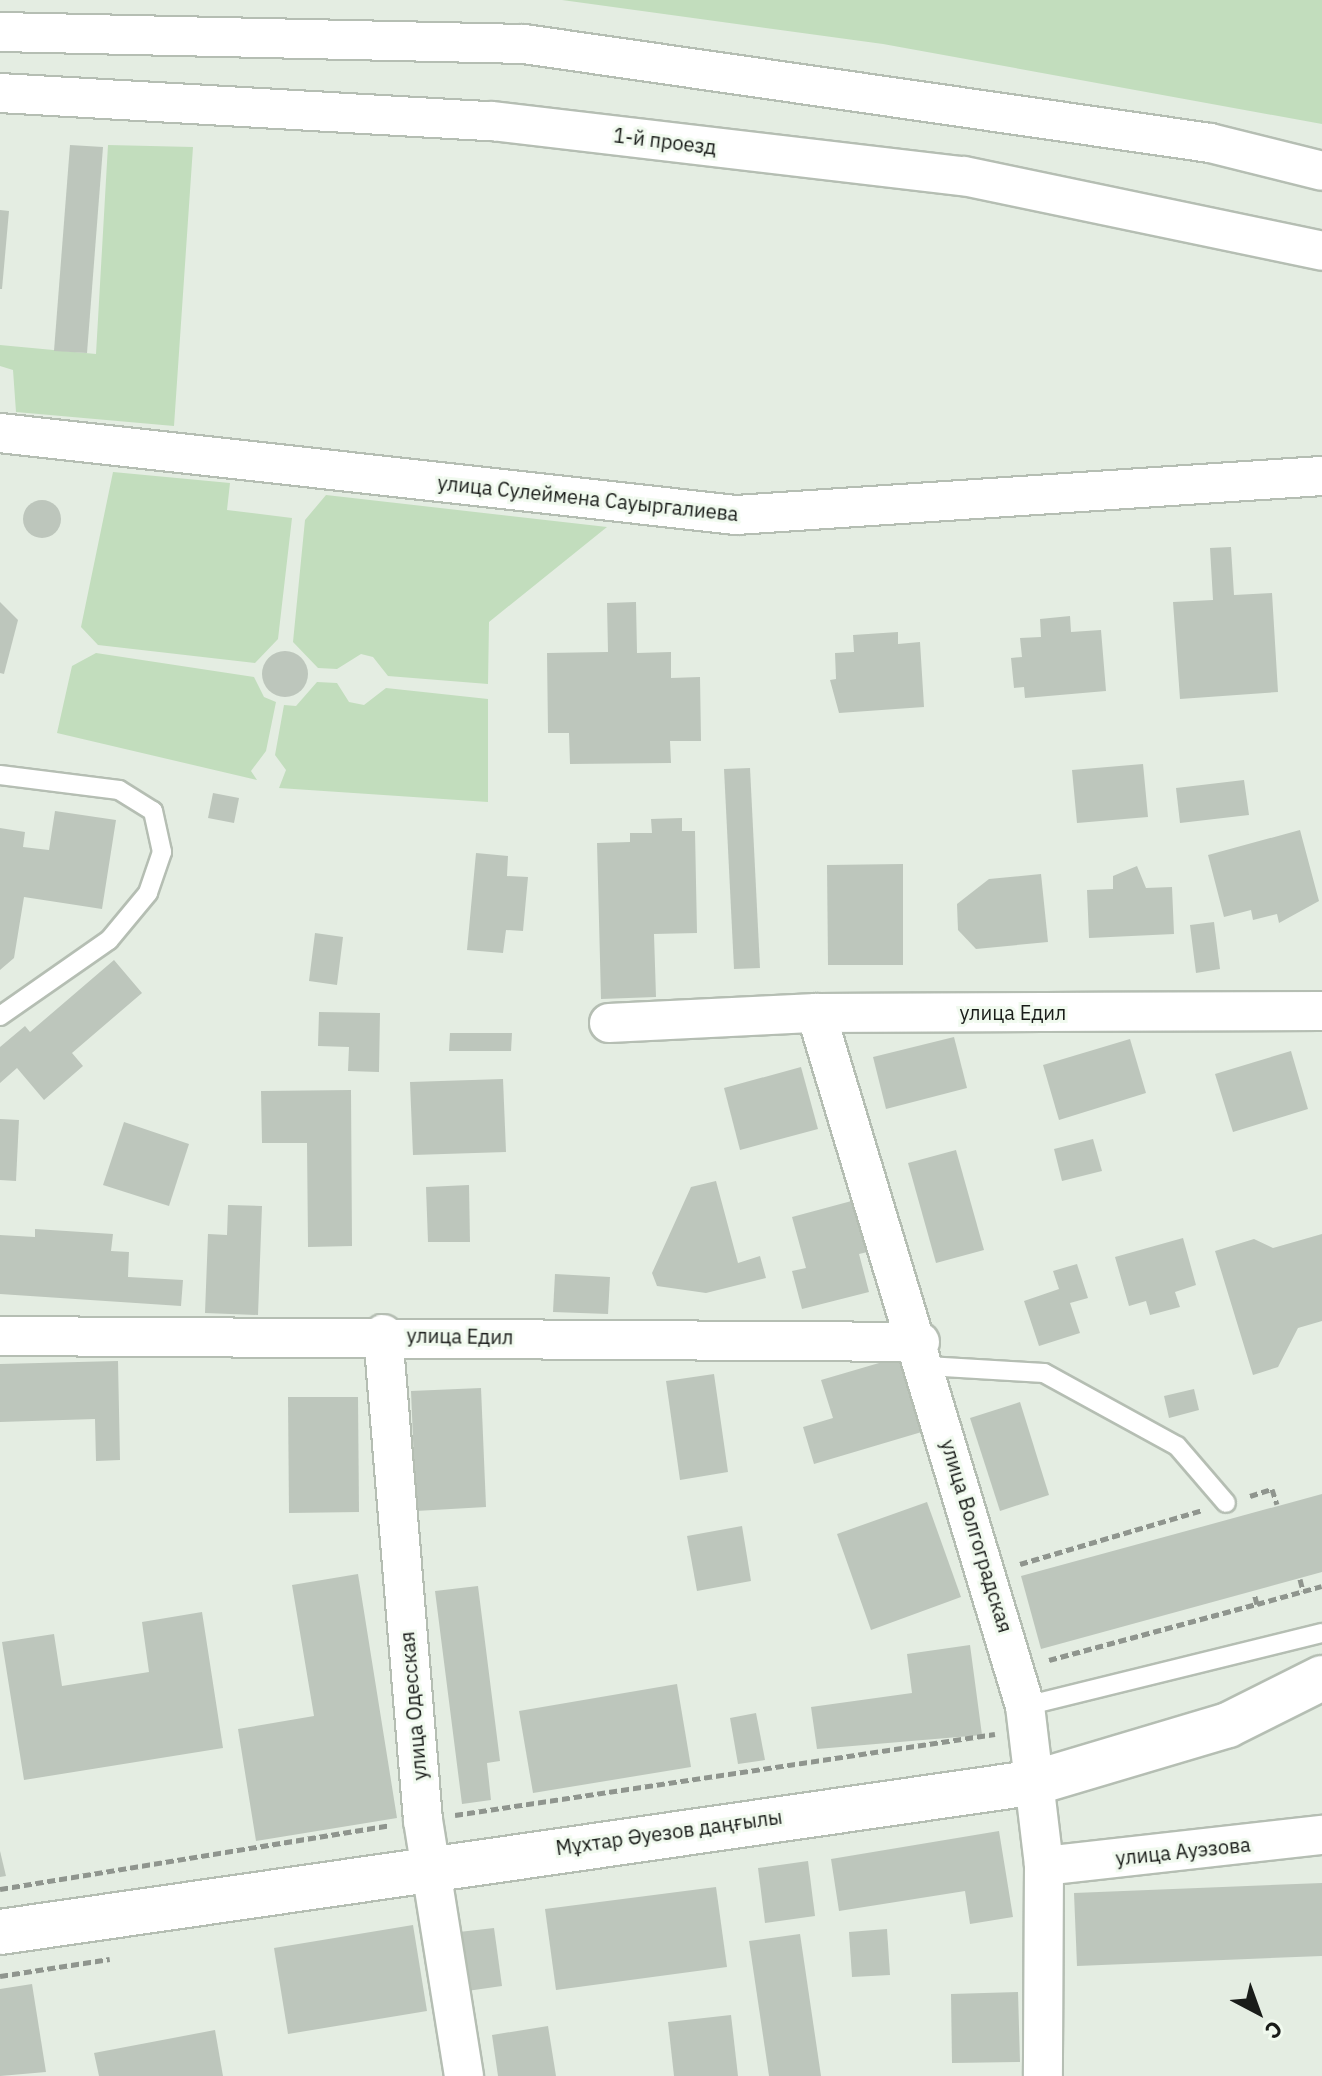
<!DOCTYPE html>
<html>
<head>
<meta charset="utf-8">
<style>
	body { margin:0 }
	#map { position:relative; width:1322px; height:2076px; overflow:hidden; background:#e4ede2; font-family:"IBM Plex Sans",sans-serif }
	div>[style] { position:absolute }
	[style*='--x'] { left:calc(var(--x)*1px); top:calc(var(--y)*1px); width:calc(var(--w)*1px); rotate:calc(var(--a)*1deg) }
	.green>* { inset:0; background:#c2ddbd }
	.building>* { inset:0; background:#bdc6bc }
	.round { border-radius:50% }
	.path>* { height:5px; margin-top:-2.5px; transform-origin:0; background:repeating-linear-gradient(90deg,#8f958e 0 8px,transparent 0 12px) }
	.roads { filter:drop-shadow(2px 0 #b5beb3) drop-shadow(-2px 0 #b5beb3) drop-shadow(0 2px #b5beb3) drop-shadow(0 -2px #b5beb3) }
	.lane>* { height:18px; margin:-9px; padding:0 9px; transform-origin:9px; border-radius:9px; background:#fff }
	.street>* { height:38px; margin:-19px; padding:0 19px; transform-origin:19px; border-radius:19px; background:#fff }
	.primary>* { height:44px; margin:-22px; padding:0 22px; transform-origin:22px; border-radius:22px; background:#fff }
	span { translate:-50% -50%; white-space:nowrap; text-align:center; line-height:1.15; -webkit-text-stroke:6px #f1faef; paint-order:stroke }
	.street-label { font-size:20px; color:#191c19 }
	.north { position:absolute; left:1218px; top:1972px; width:80px; height:80px; -webkit-text-stroke:6px #f1faef; paint-order:stroke; rotate:139deg; font-size:22px; font-weight:700; line-height:32px; text-align:center; color:#191c19 }
	.north::after { content:''; display:block; margin:auto; width:28px; height:36px; background:#191c19; clip-path:polygon(50% 0,100% 100%,50% 72%,0 100%) }
</style>
</head>
<body>
<div id="map">
	<div class="green">
		<i style="clip-path:polygon(562px 0,1322px 0,1322px 124px,883px 44px)"></i>
		<i style="clip-path:polygon(108px 145px,193px 147px,174px 426px,16px 412px,13px 370px,0 366px,0 345px,96px 354px)"></i>
		<i style="clip-path:polygon(113px 472px,230px 483px,227px 510px,292px 518px,278px 639px,255px 663px,98px 645px,81px 627px)"></i>
		<i style="clip-path:polygon(326px 495px,607px 527px,489px 622px,488px 684px,388px 676px,373px 657px,361px 654px,337px 669px,318px 668px,293px 642px,305px 520px)"></i>
		<i style="clip-path:polygon(96px 653px,254px 677px,264px 697px,276px 702px,266px 751px,251px 771px,257px 780px,57px 733px,72px 666px)"></i>
		<i style="clip-path:polygon(317px 682px,337px 683px,349px 702px,364px 705px,386px 688px,488px 699px,488px 802px,279px 788px,286px 770px,275px 755px,284px 705px,296px 706px)"></i>
	</div>
	<div class="building">
		<i style="clip-path:polygon(70px 145px,103px 147px,87px 353px,54px 351px)"></i>
		<i style="clip-path:polygon(0 210px,9px 211px,2px 289px,0 289px)"></i>
		<i class="round" style="left:23px;top:500px;width:38px;height:38px"></i>
		<i style="clip-path:polygon(1231px 547px,1234px 595px,1272px 593px,1278px 692px,1180px 699px,1173px 602px,1213px 600px,1210px 548px)"></i>
		<i style="clip-path:polygon(0 602px,18px 620px,4px 674px,0 673px)"></i>
		<i style="clip-path:polygon(636px 602px,637px 653px,671px 652px,671px 678px,700px 677px,701px 741px,670px 741px,671px 763px,570px 764px,569px 733px,548px 733px,547px 653px,608px 652px,607px 603px)"></i>
		<i style="clip-path:polygon(1070px 616px,1071px 632px,1101px 630px,1106px 691px,1025px 698px,1024px 687px,1014px 688px,1011px 658px,1022px 657px,1020px 638px,1041px 637px,1040px 619px)"></i>
		<i style="clip-path:polygon(898px 632px,898px 644px,920px 642px,924px 707px,839px 713px,830px 680px,836px 679px,835px 653px,854px 652px,853px 635px)"></i>
		<i class="round" style="left:262px;top:651px;width:46px;height:46px"></i>
		<i style="clip-path:polygon(1143px 764px,1148px 817px,1077px 823px,1072px 770px)"></i>
		<i style="clip-path:polygon(750px 768px,760px 968px,734px 969px,724px 769px)"></i>
		<i style="clip-path:polygon(1244px 780px,1249px 815px,1180px 823px,1176px 788px)"></i>
		<i style="clip-path:polygon(213px 793px,239px 798px,234px 823px,208px 818px)"></i>
		<i style="clip-path:polygon(55px 811px,116px 820px,102px 909px,24px 897px,14px 958px,0 970px,0 828px,25px 832px,23px 847px,49px 850px)"></i>
		<i style="clip-path:polygon(682px 818px,682px 831px,695px 831px,697px 933px,654px 934px,656px 997px,601px 999px,597px 843px,630px 842px,630px 833px,652px 833px,651px 819px)"></i>
		<i style="clip-path:polygon(1300px 830px,1319px 901px,1279px 923px,1277px 914px,1253px 920px,1251px 910px,1224px 917px,1208px 855px)"></i>
		<i style="clip-path:polygon(476px 853px,508px 856px,507px 876px,528px 877px,523px 931px,506px 930px,503px 953px,467px 950px)"></i>
		<i style="clip-path:polygon(903px 864px,903px 965px,828px 965px,827px 865px)"></i>
		<i style="clip-path:polygon(1137px 866px,1146px 888px,1172px 887px,1174px 934px,1089px 938px,1087px 890px,1113px 889px,1113px 876px)"></i>
		<i style="clip-path:polygon(1041px 874px,1048px 942px,976px 949px,958px 930px,957px 904px,989px 879px)"></i>
		<i style="clip-path:polygon(1214px 922px,1220px 969px,1196px 973px,1190px 925px)"></i>
		<i style="clip-path:polygon(315px 933px,343px 937px,337px 985px,309px 981px)"></i>
		<i style="clip-path:polygon(114px 960px,142px 993px,72px 1053px,83px 1066px,44px 1100px,17px 1068px,0 1083px,0 1047px,25px 1026px,30px 1032px)"></i>
		<i style="clip-path:polygon(319px 1012px,380px 1013px,379px 1072px,348px 1071px,349px 1047px,318px 1046px)"></i>
		<i style="clip-path:polygon(450px 1033px,512px 1033px,511px 1051px,449px 1051px)"></i>
		<i style="clip-path:polygon(954px 1037px,967px 1088px,886px 1109px,873px 1057px)"></i>
		<i style="clip-path:polygon(1130px 1039px,1146px 1093px,1059px 1120px,1043px 1065px)"></i>
		<i style="clip-path:polygon(1291px 1051px,1308px 1109px,1233px 1132px,1215px 1074px)"></i>
		<i style="clip-path:polygon(801px 1067px,818px 1129px,740px 1150px,724px 1088px)"></i>
		<i style="clip-path:polygon(503px 1079px,506px 1152px,413px 1155px,410px 1082px)"></i>
		<i style="clip-path:polygon(351px 1090px,352px 1246px,308px 1247px,307px 1143px,262px 1143px,261px 1091px)"></i>
		<i style="clip-path:polygon(0 1119px,19px 1120px,16px 1181px,0 1180px)"></i>
		<i style="clip-path:polygon(124px 1122px,189px 1144px,169px 1206px,103px 1185px)"></i>
		<i style="clip-path:polygon(1093px 1139px,1102px 1171px,1062px 1181px,1054px 1149px)"></i>
		<i style="clip-path:polygon(956px 1150px,984px 1250px,936px 1263px,908px 1163px)"></i>
		<i style="clip-path:polygon(716px 1181px,738px 1263px,760px 1256px,766px 1278px,706px 1293px,657px 1286px,652px 1273px,691px 1187px)"></i>
		<i style="clip-path:polygon(469px 1185px,470px 1242px,428px 1242px,426px 1187px)"></i>
		<i style="clip-path:polygon(859px 1199px,872px 1251px,859px 1254px,869px 1292px,802px 1309px,792px 1271px,806px 1268px,792px 1217px)"></i>
		<i style="clip-path:polygon(228px 1205px,262px 1206px,258px 1315px,205px 1313px,208px 1234px,227px 1235px)"></i>
		<i style="clip-path:polygon(35px 1229px,113px 1234px,111px 1251px,129px 1252px,128px 1277px,183px 1280px,181px 1306px,0 1294px,0 1235px,35px 1237px)"></i>
		<i style="clip-path:polygon(1322px 1234px,1322px 1321px,1298px 1328px,1278px 1367px,1253px 1375px,1215px 1251px,1254px 1239px,1273px 1248px)"></i>
		<i style="clip-path:polygon(1183px 1238px,1196px 1285px,1175px 1292px,1180px 1307px,1150px 1315px,1146px 1301px,1129px 1306px,1115px 1257px)"></i>
		<i style="clip-path:polygon(1077px 1264px,1088px 1298px,1070px 1303px,1080px 1333px,1039px 1346px,1024px 1301px,1059px 1289px,1053px 1271px)"></i>
		<i style="clip-path:polygon(555px 1274px,610px 1277px,608px 1314px,553px 1312px)"></i>
		<i style="clip-path:polygon(903px 1356px,925px 1431px,814px 1464px,803px 1427px,833px 1418px,821px 1380px)"></i>
		<i style="clip-path:polygon(118px 1361px,120px 1460px,96px 1461px,95px 1419px,0 1422px,0 1364px)"></i>
		<i style="clip-path:polygon(714px 1374px,728px 1472px,680px 1480px,666px 1381px)"></i>
		<i style="clip-path:polygon(481px 1388px,486px 1507px,416px 1511px,411px 1391px)"></i>
		<i style="clip-path:polygon(1194px 1389px,1199px 1410px,1169px 1418px,1164px 1396px)"></i>
		<i style="clip-path:polygon(288px 1397px,358px 1397px,359px 1512px,289px 1513px)"></i>
		<i style="clip-path:polygon(1020px 1402px,1049px 1495px,1000px 1511px,970px 1418px)"></i>
		<i style="clip-path:polygon(1322px 1494px,1322px 1572px,1041px 1649px,1021px 1576px)"></i>
		<i style="clip-path:polygon(927px 1502px,961px 1597px,871px 1630px,837px 1534px)"></i>
		<i style="clip-path:polygon(742px 1526px,751px 1581px,697px 1591px,687px 1536px)"></i>
		<i style="clip-path:polygon(358px 1574px,397px 1818px,256px 1841px,238px 1729px,314px 1716px,292px 1585px)"></i>
		<i style="clip-path:polygon(478px 1586px,500px 1761px,487px 1763px,491px 1800px,462px 1804px,435px 1591px)"></i>
		<i style="clip-path:polygon(202px 1612px,223px 1748px,24px 1780px,2px 1642px,54px 1634px,62px 1686px,149px 1672px,142px 1622px)"></i>
		<i style="clip-path:polygon(970px 1645px,982px 1735px,817px 1749px,811px 1707px,912px 1693px,907px 1654px)"></i>
		<i style="clip-path:polygon(677px 1684px,691px 1767px,533px 1793px,519px 1711px)"></i>
		<i style="clip-path:polygon(756px 1713px,765px 1760px,738px 1764px,730px 1718px)"></i>
		<i style="clip-path:polygon(999px 1831px,1013px 1917px,970px 1924px,965px 1891px,839px 1911px,831px 1859px)"></i>
		<i style="clip-path:polygon(0 1851px,6px 1876px,0 1877px)"></i>
		<i style="clip-path:polygon(808px 1861px,815px 1916px,765px 1923px,758px 1868px)"></i>
		<i style="clip-path:polygon(1322px 1883px,1322px 1956px,1077px 1966px,1074px 1893px)"></i>
		<i style="clip-path:polygon(716px 1887px,727px 1967px,556px 1990px,545px 1909px)"></i>
		<i style="clip-path:polygon(413px 1925px,427px 2011px,288px 2034px,274px 1948px)"></i>
		<i style="clip-path:polygon(494px 1928px,502px 1986px,467px 1991px,459px 1932px)"></i>
		<i style="clip-path:polygon(887px 1929px,890px 1975px,852px 1977px,849px 1932px)"></i>
		<i style="clip-path:polygon(800px 1934px,821px 2076px,769px 2076px,749px 1941px)"></i>
		<i style="clip-path:polygon(32px 1984px,46px 2072px,0 2076px,0 1989px)"></i>
		<i style="clip-path:polygon(1018px 1992px,1020px 2062px,952px 2063px,951px 1994px)"></i>
		<i style="clip-path:polygon(731px 2015px,738px 2076px,674px 2076px,668px 2022px)"></i>
		<i style="clip-path:polygon(548px 2026px,556px 2076px,498px 2076px,492px 2035px)"></i>
		<i style="clip-path:polygon(215px 2030px,223px 2076px,99px 2076px,94px 2053px)"></i>
	</div>
	<div class="path">
		<i style="--x:1250;--y:1496;--w:23;--a:-18"></i>
		<i style="--x:1272;--y:1489;--w:16;--a:72"></i>
		<i style="--x:1020;--y:1564;--w:190;--a:-16.5"></i>
		<i style="--x:1300;--y:1579;--w:12;--a:76"></i>
		<i style="--x:1257;--y:1604;--w:67;--a:-15.5"></i>
		<i style="--x:1049;--y:1660;--w:215;--a:-15.1"></i>
		<i style="--x:1257;--y:1604;--w:11;--a:-105"></i>
		<i style="--x:455;--y:1815;--w:546;--a:-8.53"></i>
		<i style="--x:0;--y:1889;--w:395;--a:-9.3"></i>
		<i style="--x:0;--y:1976;--w:111;--a:-8.8"></i>
	</div>
	<div class="roads">
		<div class="lane">
			<i style="--x:0;--y:775;--w:120;--a:7.2"></i>
			<i style="--x:119;--y:790;--w:40;--a:32"></i>
			<i style="--x:153;--y:811;--w:42;--a:77.6"></i>
			<i style="--x:162;--y:852;--w:43;--a:108.9"></i>
			<i style="--x:148;--y:893;--w:61;--a:129.7"></i>
			<i style="--x:109;--y:940;--w:133;--a:145.1"></i>
			<i style="--x:927;--y:1366;--w:117;--a:3.4"></i>
			<i style="--x:1044;--y:1373;--w:152;--a:28.8"></i>
			<i style="--x:1177;--y:1446;--w:75;--a:49.3"></i>
			<i style="--x:1025;--y:1706;--w:306;--a:-13.8"></i>
		</div>
		<div class="street">
			<i style="--x:0;--y:32;--w:524;--a:1.31"></i>
			<i style="--x:524;--y:44;--w:693;--a:8.21"></i>
			<i style="--x:1210;--y:143;--w:115;--a:14"></i>
			<i style="--x:0;--y:93;--w:494;--a:3.3"></i>
			<i style="--x:493;--y:121;--w:474;--a:6.7"></i>
			<i style="--x:964;--y:176;--w:366;--a:11.8"></i>
			<i style="--x:0;--y:433;--w:741;--a:6.36"></i>
			<i style="--x:736;--y:515;--w:587;--a:-3.81"></i>
			<i style="--x:816;--y:1013;--w:724;--a:73.22"></i>
			<i style="--x:1025;--y:1706;--w:161;--a:83.2"></i>
			<i style="--x:1044;--y:1866;--w:210;--a:90.3"></i>
			<i style="--x:609;--y:1023;--w:207;--a:-2.8"></i>
			<i style="--x:816;--y:1013;--w:506;--a:-0.23"></i>
			<i style="--x:383;--y:1334;--w:488;--a:85.3"></i>
			<i style="--x:423;--y:1820;--w:259;--a:80.9"></i>
			<i style="--x:0;--y:1336;--w:920;--a:0.37"></i>
			<i style="--x:1044;--y:1866;--w:280;--a:-6.4"></i>
		</div>
		<div class="primary">
			<i style="--x:0;--y:1932;--w:1048;--a:-8.23"></i>
			<i style="--x:1037;--y:1782;--w:199;--a:-16.6"></i>
			<i style="--x:1228;--y:1725;--w:105;--a:-26.6"></i>
		</div>
	</div>
	<div class="street-label">
		<span style="left:665px;top:141px;rotate:7deg">1-й проезд</span>
		<span style="left:588px;top:498px;rotate:6deg">улица Сулеймена Сауыргалиева</span>
		<span style="left:1013px;top:1012px">улица Едил</span>
		<span style="left:460px;top:1336px;rotate:1deg">улица Едил</span>
		<span style="left:977px;top:1536px;rotate:73deg">улица Волгоградская</span>
		<span style="left:413px;top:1706px;rotate:-95deg">улица Одесская</span>
		<span style="left:669px;top:1832px;rotate:-8deg">Мұхтар Әуезов даңғылы</span>
		<span style="left:1183px;top:1851px;rotate:-6deg">улица Ауэзова</span>
	</div>
	<div class="north">С</div>
</div>
</body>
</html>
